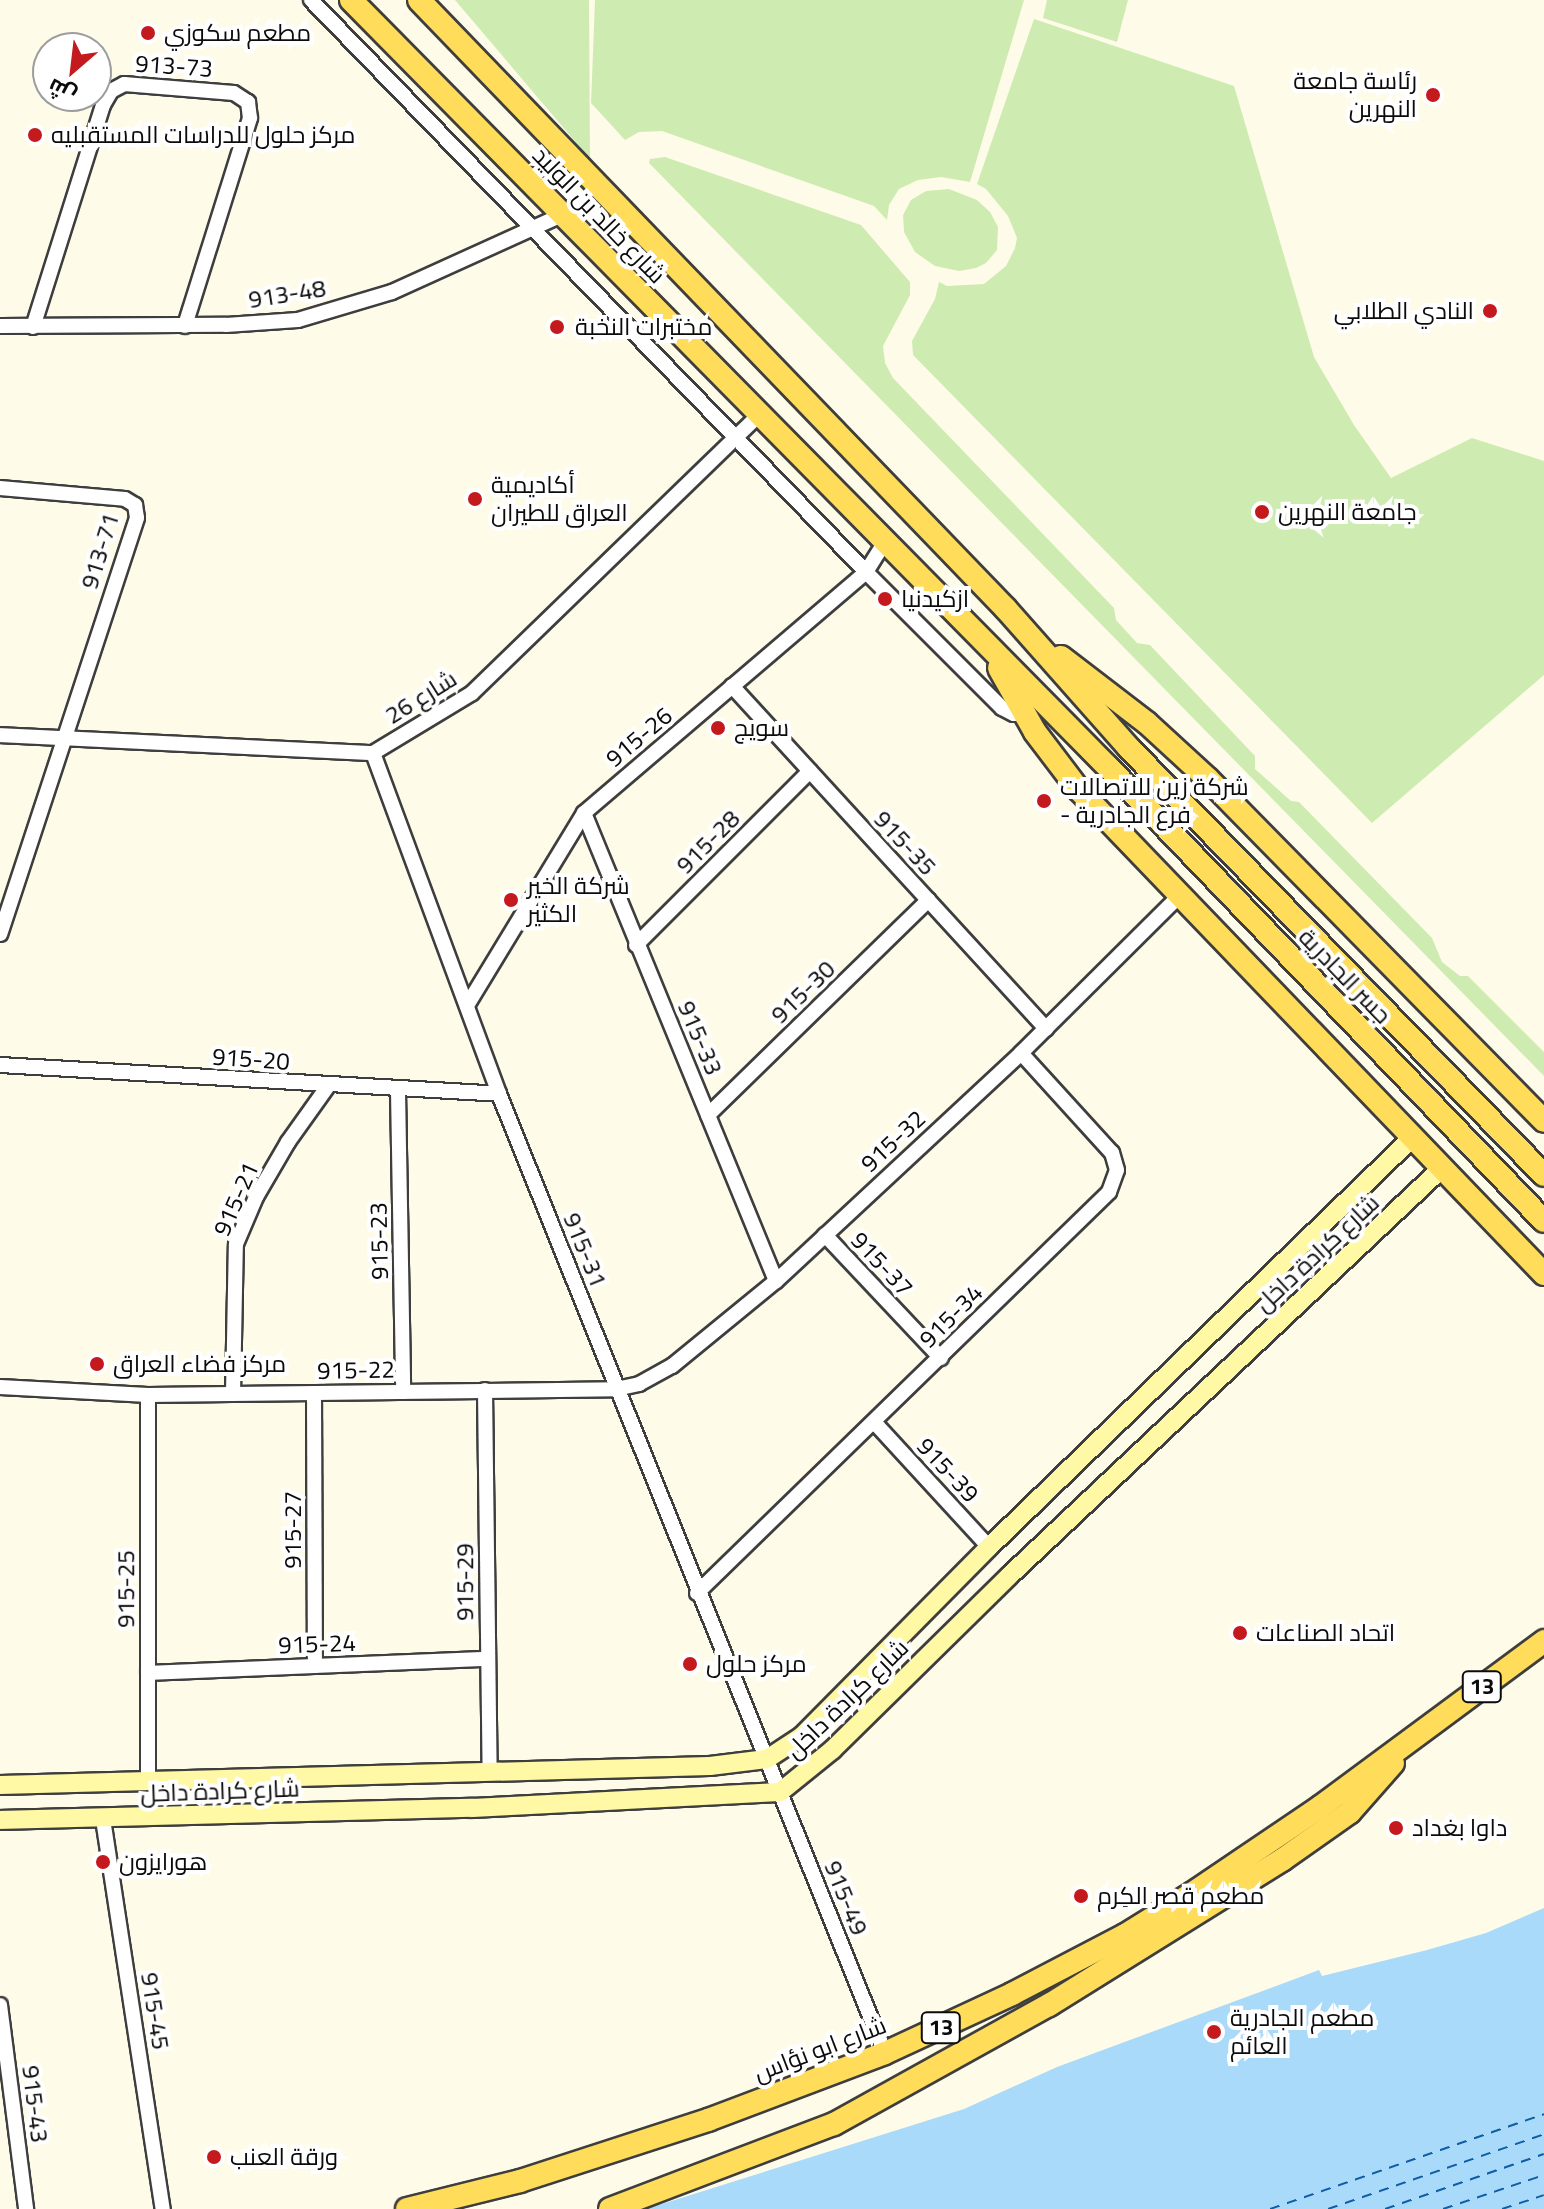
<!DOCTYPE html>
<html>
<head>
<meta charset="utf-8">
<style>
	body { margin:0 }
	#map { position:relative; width:1544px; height:2209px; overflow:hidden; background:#fffbe9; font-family:Georgia,Cairo,serif }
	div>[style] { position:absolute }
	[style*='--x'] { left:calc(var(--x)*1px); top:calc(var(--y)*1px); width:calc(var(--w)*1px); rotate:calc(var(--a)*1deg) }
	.green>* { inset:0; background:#ceecb1 }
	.water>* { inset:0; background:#aadafa }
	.ferry>* { height:2px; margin-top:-1px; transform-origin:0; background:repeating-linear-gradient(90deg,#0d5ea5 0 10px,transparent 0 18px) }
	.roads { filter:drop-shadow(2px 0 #3e3e3e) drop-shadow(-2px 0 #3e3e3e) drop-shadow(0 2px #3e3e3e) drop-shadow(0 -2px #3e3e3e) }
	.street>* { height:14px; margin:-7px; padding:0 7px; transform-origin:7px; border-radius:7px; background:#fff }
	.secondary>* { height:18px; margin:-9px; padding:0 9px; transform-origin:9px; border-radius:9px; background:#fff8a4 }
	.primary>* { height:22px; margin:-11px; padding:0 11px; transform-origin:11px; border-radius:11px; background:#ffdc59 }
	.dots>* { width:22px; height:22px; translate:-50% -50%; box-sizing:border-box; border:4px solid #fff; border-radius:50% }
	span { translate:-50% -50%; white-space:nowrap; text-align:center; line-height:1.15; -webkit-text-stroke:8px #fff; paint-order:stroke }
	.shield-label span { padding:2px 6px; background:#fff; border:2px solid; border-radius:6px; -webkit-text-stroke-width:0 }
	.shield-label { font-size:22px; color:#0b0b0b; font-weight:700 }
	.poi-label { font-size:24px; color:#0b0b0b }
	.left { translate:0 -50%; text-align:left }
	.right { translate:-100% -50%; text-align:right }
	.street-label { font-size:24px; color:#0b0b0b }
	.north { position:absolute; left:32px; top:32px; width:80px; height:80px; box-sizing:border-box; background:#fff; border:2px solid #9d9d9d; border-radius:50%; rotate:208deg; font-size:22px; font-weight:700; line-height:32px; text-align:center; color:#0b0b0b }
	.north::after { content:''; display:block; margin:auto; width:28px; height:36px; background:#c41a1d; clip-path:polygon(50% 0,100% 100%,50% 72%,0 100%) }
</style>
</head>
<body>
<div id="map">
	<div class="green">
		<i style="clip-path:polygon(455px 0,589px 0,590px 159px)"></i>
		<i style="clip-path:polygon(595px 0,1024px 0,970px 182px,941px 177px,918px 180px,899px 189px,889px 205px,887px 220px,874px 206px,662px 131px,639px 132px,625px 140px,591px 103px)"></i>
		<i style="clip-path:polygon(1047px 0,1128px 0,1117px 42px,1043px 18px)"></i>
		<i style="clip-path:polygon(1034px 19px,1234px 86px,1314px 357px,1354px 425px,1391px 478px,1472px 438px,1544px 461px,1544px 675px,1372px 823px,913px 355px,912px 341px,935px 299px,939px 282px,947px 286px,984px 284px,1006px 266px,1015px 248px,1017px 238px,1008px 216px,986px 189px,977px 184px)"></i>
		<i style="clip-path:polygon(665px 157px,861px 225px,910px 282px,910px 295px,883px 346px,885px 363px,893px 378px,1114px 608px,1116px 620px,1137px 643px,1150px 645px,1255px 756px,1255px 769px,1291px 801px,1299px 802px,1432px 938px,1442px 962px,1460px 976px,1468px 976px,1544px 1052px,1544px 1076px,649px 163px,650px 159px)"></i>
		<i style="clip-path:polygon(949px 189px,977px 200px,990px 212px,998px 227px,997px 250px,986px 263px,976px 268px,959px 271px,935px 266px,915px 252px,904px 232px,903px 215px,911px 200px,926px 191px)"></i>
	</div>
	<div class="water">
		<i style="clip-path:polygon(1544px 1908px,1544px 2209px,646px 2209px,964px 2109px,1057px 2067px,1319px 1970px,1322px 1976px,1427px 1950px,1486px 1933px)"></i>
	</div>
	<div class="ferry">
		<i style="--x:1270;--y:2209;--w:290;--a:-19.1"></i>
		<i style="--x:1328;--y:2209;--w:229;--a:-19.1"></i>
		<i style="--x:1385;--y:2209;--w:168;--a:-19.1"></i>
		<i style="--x:1443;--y:2209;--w:107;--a:-18.6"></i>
		<i style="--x:1502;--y:2209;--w:44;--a:-18.4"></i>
	</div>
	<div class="roads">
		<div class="street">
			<i style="--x:311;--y:0;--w:797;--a:45.86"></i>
			<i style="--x:866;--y:572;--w:192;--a:45"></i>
			<i style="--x:1002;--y:708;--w:13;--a:27"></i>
			<i style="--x:1014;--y:714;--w:10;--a:-6"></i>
			<i style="--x:0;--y:326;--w:226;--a:-0.3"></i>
			<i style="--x:226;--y:325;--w:72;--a:-4"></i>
			<i style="--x:298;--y:320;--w:98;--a:-16.6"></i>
			<i style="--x:392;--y:292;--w:187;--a:-24.4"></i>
			<i style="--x:33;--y:327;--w:233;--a:-72.5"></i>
			<i style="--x:103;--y:105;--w:16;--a:-60"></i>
			<i style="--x:111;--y:91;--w:15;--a:-28"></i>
			<i style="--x:124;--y:84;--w:110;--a:4.7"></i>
			<i style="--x:234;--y:93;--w:17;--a:33"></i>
			<i style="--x:248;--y:102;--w:16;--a:83"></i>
			<i style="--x:250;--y:118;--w:218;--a:107.4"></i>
			<i style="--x:0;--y:488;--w:125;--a:5"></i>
			<i style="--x:125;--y:499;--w:12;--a:31"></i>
			<i style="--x:135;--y:505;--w:13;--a:81"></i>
			<i style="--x:137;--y:518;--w:438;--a:108.2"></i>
			<i style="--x:732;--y:686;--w:465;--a:47.5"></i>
			<i style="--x:0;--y:735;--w:373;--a:2.8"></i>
			<i style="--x:373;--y:753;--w:116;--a:-31.2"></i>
			<i style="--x:472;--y:693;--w:400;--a:-44.1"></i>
			<i style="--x:373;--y:753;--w:364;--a:69.7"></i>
			<i style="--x:499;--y:1094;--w:1034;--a:68.08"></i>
			<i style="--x:584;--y:813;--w:506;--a:67.69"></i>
			<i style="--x:636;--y:945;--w:246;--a:-45"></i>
			<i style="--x:468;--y:1004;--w:223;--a:-58.7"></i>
			<i style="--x:584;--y:813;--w:371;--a:-40.5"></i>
			<i style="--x:866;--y:572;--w:34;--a:-58"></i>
			<i style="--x:0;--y:1065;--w:500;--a:3.3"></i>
			<i style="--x:398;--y:1091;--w:301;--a:89"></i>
			<i style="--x:708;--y:1115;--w:308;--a:-44.3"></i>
			<i style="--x:825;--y:1235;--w:169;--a:46.7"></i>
			<i style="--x:0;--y:1387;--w:148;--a:3.1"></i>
			<i style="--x:148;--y:1395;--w:468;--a:-0.7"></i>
			<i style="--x:616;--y:1389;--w:24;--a:-12"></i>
			<i style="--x:639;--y:1384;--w:38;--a:-29"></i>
			<i style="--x:672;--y:1366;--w:134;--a:-39.3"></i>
			<i style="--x:776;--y:1281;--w:335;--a:-42.9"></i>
			<i style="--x:1021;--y:1053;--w:223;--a:-44.8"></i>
			<i style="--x:485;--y:1390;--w:383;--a:89.3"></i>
			<i style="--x:314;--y:1393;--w:273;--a:89.8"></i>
			<i style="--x:233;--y:1394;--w:150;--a:-88.9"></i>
			<i style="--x:236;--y:1244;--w:51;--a:-66.9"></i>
			<i style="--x:256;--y:1197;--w:64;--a:-59.8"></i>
			<i style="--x:288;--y:1142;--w:69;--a:-54.5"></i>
			<i style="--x:148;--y:1395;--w:388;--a:90"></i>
			<i style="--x:875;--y:1423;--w:168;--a:47.4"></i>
			<i style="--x:697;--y:1593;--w:575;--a:-44.22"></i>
			<i style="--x:1109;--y:1192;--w:23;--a:-70"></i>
			<i style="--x:1117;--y:1170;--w:18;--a:-106"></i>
			<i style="--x:1112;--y:1153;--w:135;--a:-132.3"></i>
			<i style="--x:148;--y:1673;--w:339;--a:-2.4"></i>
			<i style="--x:103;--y:1819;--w:395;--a:81.3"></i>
			<i style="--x:0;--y:2005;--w:206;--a:82.7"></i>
		</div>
		<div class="secondary">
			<i style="--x:0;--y:1785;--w:710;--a:-1.53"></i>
			<i style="--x:710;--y:1766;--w:57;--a:-7"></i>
			<i style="--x:767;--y:1759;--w:42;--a:-33.3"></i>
			<i style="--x:802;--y:1736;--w:266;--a:-45.3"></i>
			<i style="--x:989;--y:1547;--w:590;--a:-44.04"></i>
			<i style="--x:0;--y:1820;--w:472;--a:-1.5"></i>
			<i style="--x:472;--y:1808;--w:308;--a:-3"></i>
			<i style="--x:780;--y:1792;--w:67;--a:-38.9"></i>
			<i style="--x:832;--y:1750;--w:248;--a:-44.5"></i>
			<i style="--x:1009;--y:1576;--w:595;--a:-43.3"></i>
		</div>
		<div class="primary">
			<i style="--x:351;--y:0;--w:1078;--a:45.38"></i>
			<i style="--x:1108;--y:767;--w:629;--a:46.16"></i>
			<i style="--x:419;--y:0;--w:846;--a:46.05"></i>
			<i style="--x:1006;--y:609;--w:186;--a:48.5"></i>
			<i style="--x:1129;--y:748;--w:595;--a:45.82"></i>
			<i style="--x:1061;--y:657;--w:108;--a:37.5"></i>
			<i style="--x:1147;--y:723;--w:83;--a:42.6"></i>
			<i style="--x:1208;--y:779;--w:479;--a:45.5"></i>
			<i style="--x:999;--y:668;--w:73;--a:60.6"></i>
			<i style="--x:1035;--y:732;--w:73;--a:52.8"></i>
			<i style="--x:1079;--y:790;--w:671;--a:46.15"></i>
			<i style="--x:407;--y:2209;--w:116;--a:-13.9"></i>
			<i style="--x:520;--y:2181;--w:198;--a:-18"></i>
			<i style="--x:708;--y:2120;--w:189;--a:-20.7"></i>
			<i style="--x:885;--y:2053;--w:140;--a:-24.9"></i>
			<i style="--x:1012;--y:1994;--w:127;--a:-27.6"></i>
			<i style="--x:1125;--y:1935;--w:80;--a:-31.7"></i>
			<i style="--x:1193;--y:1893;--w:153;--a:-34.1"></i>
			<i style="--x:1320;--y:1807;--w:279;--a:-36.5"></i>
			<i style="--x:610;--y:2209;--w:240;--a:-20.8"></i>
			<i style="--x:834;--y:2124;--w:246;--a:-29"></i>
			<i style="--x:1049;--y:2005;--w:274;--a:-31.9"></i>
			<i style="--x:1282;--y:1860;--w:83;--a:-35.2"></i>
			<i style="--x:1350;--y:1812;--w:65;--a:-48.7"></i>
		</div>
	</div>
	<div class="dots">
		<i style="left:148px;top:33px;background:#c41a1d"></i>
		<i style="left:1433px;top:95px;background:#c41a1d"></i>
		<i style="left:35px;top:135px;background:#c41a1d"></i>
		<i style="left:1490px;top:311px;background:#c41a1d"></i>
		<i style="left:557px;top:327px;background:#c41a1d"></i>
		<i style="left:475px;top:499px;background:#c41a1d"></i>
		<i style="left:1262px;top:512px;background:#c41a1d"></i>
		<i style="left:885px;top:599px;background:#c41a1d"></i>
		<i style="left:718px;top:728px;background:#c41a1d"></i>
		<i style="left:1044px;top:801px;background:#c41a1d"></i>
		<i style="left:511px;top:900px;background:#c41a1d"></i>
		<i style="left:97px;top:1364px;background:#c41a1d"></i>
		<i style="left:1240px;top:1633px;background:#c41a1d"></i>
		<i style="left:690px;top:1664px;background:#c41a1d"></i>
		<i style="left:1396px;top:1828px;background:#c41a1d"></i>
		<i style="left:103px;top:1862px;background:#c41a1d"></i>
		<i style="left:1081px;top:1896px;background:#c41a1d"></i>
		<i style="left:1214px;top:2032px;background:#c41a1d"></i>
		<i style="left:214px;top:2157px;background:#c41a1d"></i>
	</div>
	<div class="shield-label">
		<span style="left:1482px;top:1687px">13</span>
		<span style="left:941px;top:2028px">13</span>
	</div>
	<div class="poi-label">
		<span class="left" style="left:164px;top:33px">مطعم سكوزي</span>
		<span class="right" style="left:1417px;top:95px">رئاسة جامعة<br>النهرين</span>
		<span class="left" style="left:51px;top:135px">مركز حلول للدراسات المستقبليه</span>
		<span class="right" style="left:1474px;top:311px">النادي الطلابي</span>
		<span class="left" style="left:575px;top:327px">مختبرات النخبة</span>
		<span class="left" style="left:491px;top:499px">أكاديمية<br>العراق للطيران</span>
		<span class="left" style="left:1278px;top:512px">جامعة النهرين</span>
		<span class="left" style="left:901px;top:599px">ازكيدنيا</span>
		<span class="left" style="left:734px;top:728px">سويج</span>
		<span class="left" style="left:1060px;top:801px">شركة زين للاتصالات<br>- فرع الجادرية</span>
		<span class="left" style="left:527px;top:900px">شركة الخير<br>الكثير</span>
		<span class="left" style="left:113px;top:1364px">مركز فضاء العراق</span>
		<span class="left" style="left:1256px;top:1633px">اتحاد الصناعات</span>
		<span class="left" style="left:706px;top:1664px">مركز حلول</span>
		<span class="left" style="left:1412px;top:1828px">داوا بغداد</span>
		<span class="left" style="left:119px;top:1862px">هورايزون</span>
		<span class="left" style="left:1097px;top:1896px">مطعم قصر الكِرم</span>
		<span class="left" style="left:1230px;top:2032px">مطعم الجادرية<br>العائم</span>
		<span class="left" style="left:230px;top:2157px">ورقة العنب</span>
	</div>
	<div class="street-label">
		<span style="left:174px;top:66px;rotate:4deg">913-73</span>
		<span style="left:599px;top:215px;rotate:46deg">شارع خالد بن الوليد</span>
		<span style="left:287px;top:294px;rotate:-9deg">913-48</span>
		<span style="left:100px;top:551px;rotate:-73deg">913-71</span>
		<span style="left:421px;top:697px;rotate:-32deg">شارع 26</span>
		<span style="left:639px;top:737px;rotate:-40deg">915-26</span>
		<span style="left:708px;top:842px;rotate:-45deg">915-28</span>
		<span style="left:905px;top:843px;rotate:47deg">915-35</span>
		<span style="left:1345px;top:976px;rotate:46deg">جسر الجادرية</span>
		<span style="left:803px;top:992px;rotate:-44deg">915-30</span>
		<span style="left:700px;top:1038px;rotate:67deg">915-33</span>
		<span style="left:251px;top:1059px;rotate:4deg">915-20</span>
		<span style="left:893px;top:1141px;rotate:-43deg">915-32</span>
		<span style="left:236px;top:1199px;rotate:-66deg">915-21</span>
		<span style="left:379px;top:1241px;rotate:-91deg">915-23</span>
		<span style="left:585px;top:1250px;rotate:68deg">915-31</span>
		<span style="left:1317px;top:1253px;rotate:-43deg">شارع كرادة داخل</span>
		<span style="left:882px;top:1264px;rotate:47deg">915-37</span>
		<span style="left:951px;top:1316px;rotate:-45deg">915-34</span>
		<span style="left:356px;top:1370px;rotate:-1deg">915-22</span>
		<span style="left:948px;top:1470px;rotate:47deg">915-39</span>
		<span style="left:293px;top:1530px;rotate:-90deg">915-27</span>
		<span style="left:465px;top:1582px;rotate:-90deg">915-29</span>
		<span style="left:126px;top:1589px;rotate:-90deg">915-25</span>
		<span style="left:317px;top:1644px;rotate:-2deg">915-24</span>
		<span style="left:847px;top:1699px;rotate:-44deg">شارع كرادة داخل</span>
		<span style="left:220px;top:1791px;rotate:-2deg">شارع كرادة داخل</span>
		<span style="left:846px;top:1898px;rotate:68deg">915-49</span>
		<span style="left:155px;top:2011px;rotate:81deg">915-45</span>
		<span style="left:820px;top:2049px;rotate:-21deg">شارع ابو نؤاس</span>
		<span style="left:35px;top:2104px;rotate:83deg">915-43</span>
	</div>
	<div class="north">ش</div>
</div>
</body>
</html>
